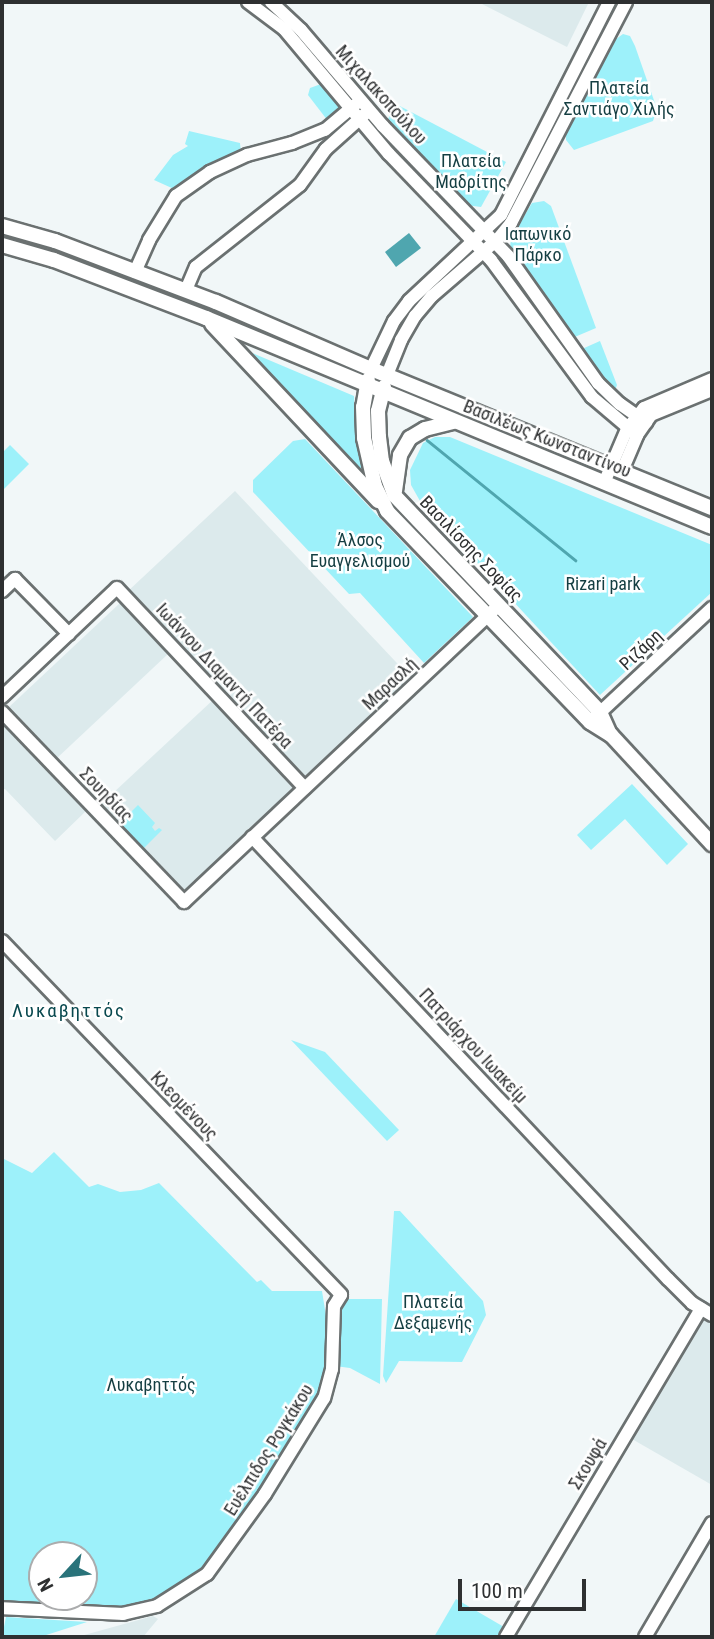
<!DOCTYPE html>
<html>
<head>
<meta charset="utf-8">
<style>
	body { margin:0 }
	#map { position:relative; width:714px; height:1639px; overflow:hidden; background:#f1f7f8; font-family:"Roboto Condensed",sans-serif }
	div>[style] { position:absolute }
	[style*='--x'] { left:calc(var(--x)*1px); top:calc(var(--y)*1px); width:calc(var(--w)*1px); rotate:calc(var(--a)*1deg) }
	.built>* { inset:0; background:#dceaec }
	.green>* { inset:0; background:#9df1fa }
	.water>* { inset:0; background:#4fa6af }
	.stream>* { height:2.5px; margin:-1.25px; padding:0 1.25px; transform-origin:1.25px; border-radius:1.25px; background:#4fa6af }
	.roads { filter:drop-shadow(2px 0 #6b7171) drop-shadow(-2px 0 #6b7171) drop-shadow(0 2px #6b7171) drop-shadow(0 -2px #6b7171) }
	.secondary>* { height:12px; margin:-6px; padding:0 6px; transform-origin:6px; border-radius:6px; background:#fff }
	.primary>* { height:14px; margin:-7px; padding:0 7px; transform-origin:7px; border-radius:7px; background:#fff }
	span { translate:-50% -50%; white-space:nowrap; text-align:center; line-height:1.15; -webkit-text-stroke:5px #fff; paint-order:stroke }
	.park-label { font-size:18px; color:#143e42 }
	.street-label { font-size:18px; color:#2e3031 }
	.neighbourhood-label { font-size:19px; color:#09494f; letter-spacing:2px }
	.frame { position:absolute; inset:0; border:4px solid #2e3031; pointer-events:none }
	.north { position:absolute; left:28px; top:1541px; width:70px; height:70px; box-sizing:border-box; background:#fff; border:2px solid #abacad; border-radius:50%; rotate:243deg; font-size:19px; font-weight:700; line-height:28px; text-align:center; color:#2e3031 }
	.north::after { content:''; display:block; margin:auto; width:24px; height:32px; background:#29737a; clip-path:polygon(50% 0,100% 100%,50% 72%,0 100%) }
	.scale { position:absolute; left:458px; top:1579px; width:128px; height:32px; box-sizing:border-box; border:4px solid #2e3031; border-top:0; padding-left:9px; font-size:21px; line-height:24px; white-space:nowrap; color:#2e3031; -webkit-text-stroke:5px #fff; paint-order:stroke }
</style>
</head>
<body>
<div id="map">
	<div class="built">
		<i style="clip-path:polygon(478px 2px,589px 2px,567px 47px)"></i>
		<i style="clip-path:polygon(235px 491px,411px 678px,303px 780px,127px 592px)"></i>
		<i style="clip-path:polygon(120px 603px,168px 654px,56px 759px,8px 708px)"></i>
		<i style="clip-path:polygon(214px 699px,298px 787px,182px 896px,98px 807px)"></i>
		<i style="clip-path:polygon(2px 722px,86px 811px,55px 841px,5px 789px,2px 789px)"></i>
		<i style="clip-path:polygon(701px 1318px,712px 1323px,712px 1485px,625px 1435px)"></i>
		<i style="clip-path:polygon(153px 1616px,158px 1619px,143px 1637px,77px 1637px)"></i>
	</div>
	<div class="green">
		<i style="clip-path:polygon(623px 34px,630px 36px,635px 46px,657px 109px,653px 121px,574px 150px,566px 140px,566px 131px,612px 42px)"></i>
		<i style="clip-path:polygon(321px 84px,341px 107px,341px 112px,328px 121px,308px 95px,310px 88px)"></i>
		<i style="clip-path:polygon(396px 104px,506px 162px,481px 207px,466px 205px,389px 124px,388px 119px)"></i>
		<i style="clip-path:polygon(189px 131px,240px 143px,241px 153px,207px 164px,174px 189px,154px 180px,173px 155px,188px 146px,185px 144px)"></i>
		<i style="clip-path:polygon(544px 201px,551px 206px,596px 328px,570px 339px,510px 248px,511px 238px,532px 203px)"></i>
		<i style="clip-path:polygon(600px 341px,617px 385px,614px 393px,580px 354px,582px 349px)"></i>
		<i style="clip-path:polygon(238px 347px,354px 396px,356px 436px,364px 474px)"></i>
		<i style="clip-path:polygon(435px 437px,450px 437px,712px 545px,712px 592px,600px 695px,420px 501px,411px 485px,410px 470px,423px 443px)"></i>
		<i style="clip-path:polygon(305px 439px,473px 617px,424px 663px,360px 593px,349px 594px,253px 492px,253px 480px,293px 441px)"></i>
		<i style="clip-path:polygon(10px 445px,29px 464px,2px 491px,2px 453px)"></i>
		<i style="clip-path:polygon(632px 784px,688px 844px,667px 865px,625px 819px,591px 850px,577px 835px)"></i>
		<i style="clip-path:polygon(138px 805px,155px 823px,152px 827px,155px 831px,159px 828px,162px 830px,142px 850px,118px 825px)"></i>
		<i style="clip-path:polygon(291px 1040px,325px 1052px,399px 1130px,387px 1141px)"></i>
		<i style="clip-path:polygon(evenodd,54px 1152px,89px 1187px,98px 1184px,120px 1192px,141px 1190px,159px 1183px,257px 1282px,261px 1280px,272px 1291px,322px 1291px,327px 1322px,327px 1367px,320px 1396px,297px 1435px,208px 1566px,196px 1577px,151px 1602px,114px 1610px,2px 1604px,2px 1158px,32px 1173px,54px 1152px,42px 1555px,84px 1555px,84px 1597px,42px 1597px,42px 1555px)"></i>
		<i style="clip-path:polygon(394px 1211px,400px 1211px,483px 1301px,486px 1315px,462px 1362px,399px 1361px,386px 1383px,383px 1376px)"></i>
		<i style="clip-path:polygon(343px 1299px,382px 1299px,380px 1384px,350px 1368px,335px 1366px,339px 1304px)"></i>
		<i style="clip-path:polygon(456px 1599px,504px 1627px,498px 1637px,434px 1637px)"></i>
		<i style="clip-path:polygon(6px 1617px,87px 1622px,40px 1637px,2px 1637px)"></i>
	</div>
	<div class="water">
		<i style="clip-path:polygon(409px 233px,421px 248px,396px 267px,385px 252px)"></i>
	</div>
	<div class="stream">
		<i style="--x:427;--y:440;--w:191;--a:39"></i>
	</div>
	<div class="roads">
		<div class="secondary">
			<i style="--x:248;--y:2;--w:45;--a:36.9"></i>
			<i style="--x:284;--y:29;--w:163;--a:50"></i>
			<i style="--x:389;--y:154;--w:147;--a:46.1"></i>
			<i style="--x:491;--y:260;--w:170;--a:53.6"></i>
			<i style="--x:592;--y:397;--w:59;--a:40.2"></i>
			<i style="--x:271;--y:2;--w:41;--a:43"></i>
			<i style="--x:301;--y:30;--w:126;--a:49.5"></i>
			<i style="--x:383;--y:126;--w:180;--a:46.1"></i>
			<i style="--x:508;--y:256;--w:156;--a:54.7"></i>
			<i style="--x:598;--y:383;--w:30;--a:44"></i>
			<i style="--x:620;--y:404;--w:32;--a:35"></i>
			<i style="--x:135;--y:272;--w:35;--a:-66"></i>
			<i style="--x:149;--y:240;--w:52;--a:-58.5"></i>
			<i style="--x:176;--y:196;--w:42;--a:-35.2"></i>
			<i style="--x:210;--y:172;--w:41;--a:-24.7"></i>
			<i style="--x:247;--y:155;--w:47;--a:-14.9"></i>
			<i style="--x:292;--y:143;--w:35;--a:-22"></i>
			<i style="--x:325;--y:130;--w:39;--a:-40"></i>
			<i style="--x:186;--y:290;--w:25;--a:-67"></i>
			<i style="--x:196;--y:267;--w:132;--a:-38.3"></i>
			<i style="--x:300;--y:185;--w:44;--a:-54.2"></i>
			<i style="--x:326;--y:149;--w:52;--a:-41.9"></i>
			<i style="--x:371;--y:369;--w:53;--a:-64.4"></i>
			<i style="--x:394;--y:321;--w:25;--a:-53"></i>
			<i style="--x:409;--y:301;--w:126;--a:-43.1"></i>
			<i style="--x:501;--y:215;--w:239;--a:-63.1"></i>
			<i style="--x:387;--y:375;--w:38;--a:-68"></i>
			<i style="--x:401;--y:340;--w:28;--a:-60"></i>
			<i style="--x:415;--y:316;--w:26;--a:-50"></i>
			<i style="--x:432;--y:296;--w:87;--a:-40.8"></i>
			<i style="--x:498;--y:239;--w:21;--a:-51"></i>
			<i style="--x:511;--y:223;--w:249;--a:-62.5"></i>
			<i style="--x:622;--y:471;--w:39;--a:-67"></i>
			<i style="--x:637;--y:435;--w:24;--a:-55"></i>
			<i style="--x:651;--y:415;--w:66;--a:-22.3"></i>
			<i style="--x:604;--y:483;--w:59;--a:-66.9"></i>
			<i style="--x:627;--y:429;--w:27;--a:-51"></i>
			<i style="--x:644;--y:408;--w:74;--a:-23.1"></i>
			<i style="--x:2;--y:591;--w:18;--a:-43"></i>
			<i style="--x:15;--y:579;--w:77;--a:45.5"></i>
			<i style="--x:2;--y:697;--w:158;--a:-43.5"></i>
			<i style="--x:117;--y:588;--w:274;--a:46.8"></i>
			<i style="--x:2;--y:712;--w:263;--a:46.2"></i>
			<i style="--x:184;--y:902;--w:426;--a:-43.3"></i>
			<i style="--x:593;--y:719;--w:163;--a:-43"></i>
			<i style="--x:252;--y:837;--w:607;--a:46.74"></i>
			<i style="--x:668;--y:1279;--w:34;--a:45"></i>
			<i style="--x:692;--y:1303;--w:23;--a:31"></i>
			<i style="--x:2;--y:941;--w:490;--a:46.2"></i>
			<i style="--x:341;--y:1295;--w:13;--a:122"></i>
			<i style="--x:334;--y:1306;--w:63;--a:91.8"></i>
			<i style="--x:332;--y:1369;--w:30;--a:105"></i>
			<i style="--x:324;--y:1398;--w:113;--a:121.6"></i>
			<i style="--x:265;--y:1494;--w:99;--a:125.9"></i>
			<i style="--x:207;--y:1574;--w:59;--a:147.4"></i>
			<i style="--x:157;--y:1606;--w:35;--a:167"></i>
			<i style="--x:123;--y:1614;--w:121;--a:-177.2"></i>
			<i style="--x:506;--y:1637;--w:382;--a:-59.3"></i>
			<i style="--x:645;--y:1637;--w:132;--a:-59.6"></i>
		</div>
		<div class="primary">
			<i style="--x:2;--y:226;--w:55;--a:15.8"></i>
			<i style="--x:55;--y:241;--w:172;--a:20.8"></i>
			<i style="--x:216;--y:302;--w:169;--a:23.4"></i>
			<i style="--x:371;--y:369;--w:368;--a:22.2"></i>
			<i style="--x:2;--y:245;--w:54;--a:16.1"></i>
			<i style="--x:54;--y:260;--w:163;--a:20.9"></i>
			<i style="--x:206;--y:318;--w:547;--a:22.44"></i>
			<i style="--x:212;--y:324;--w:243;--a:46.8"></i>
			<i style="--x:368;--y:380;--w:27;--a:100"></i>
			<i style="--x:363;--y:407;--w:31;--a:88"></i>
			<i style="--x:364;--y:438;--w:49;--a:77.1"></i>
			<i style="--x:375;--y:486;--w:28;--a:64"></i>
			<i style="--x:387;--y:511;--w:293;--a:46.1"></i>
			<i style="--x:590;--y:722;--w:25;--a:32"></i>
			<i style="--x:611;--y:735;--w:149;--a:47.2"></i>
			<i style="--x:384;--y:387;--w:25;--a:104"></i>
			<i style="--x:378;--y:411;--w:26;--a:88"></i>
			<i style="--x:379;--y:437;--w:24;--a:83"></i>
			<i style="--x:382;--y:461;--w:37;--a:70"></i>
			<i style="--x:395;--y:496;--w:298;--a:46.5"></i>
			<i style="--x:600;--y:712;--w:24;--a:66"></i>
			<i style="--x:395;--y:491;--w:36;--a:-82"></i>
			<i style="--x:400;--y:455;--w:20;--a:-60"></i>
			<i style="--x:410;--y:438;--w:17;--a:-31"></i>
			<i style="--x:425;--y:429;--w:29;--a:-14"></i>
		</div>
	</div>
	<div class="park-label">
		<span style="left:619px;top:99px">Πλατεία<br>Σαντιάγο Χιλής</span>
		<span style="left:471px;top:172px">Πλατεία<br>Μαδρίτης</span>
		<span style="left:538px;top:245px">Ιαπωνικό<br>Πάρκο</span>
		<span style="left:360px;top:551px">Άλσος<br>Ευαγγελισμού</span>
		<span style="left:603px;top:584px">Rizari park</span>
		<span style="left:433px;top:1313px">Πλατεία<br>Δεξαμενής</span>
		<span style="left:151px;top:1385px">Λυκαβηττός</span>
	</div>
	<div class="street-label">
		<span style="left:381px;top:95px;rotate:48deg">Μιχαλακοπούλου</span>
		<span style="left:547px;top:439px;rotate:22deg">Βασιλέως Κωνσταντίνου</span>
		<span style="left:471px;top:549px;rotate:46deg">Βασιλίσσης Σοφίας</span>
		<span style="left:641px;top:650px;rotate:-43deg">Ριζάρη</span>
		<span style="left:224px;top:676px;rotate:47deg">Ιωάννου Διαμαντή Πατέρα</span>
		<span style="left:390px;top:684px;rotate:-43deg">Μαρασλή</span>
		<span style="left:106px;top:795px;rotate:46deg">Σουηδίας</span>
		<span style="left:473px;top:1046px;rotate:47deg">Πατριάρχου Ιωακείμ</span>
		<span style="left:184px;top:1106px;rotate:46deg">Κλεομένους</span>
		<span style="left:269px;top:1450px;rotate:-58deg">Ευέλπιδος Ρογκάκου</span>
		<span style="left:588px;top:1464px;rotate:-59deg">Σκουφά</span>
	</div>
	<div class="neighbourhood-label">
		<span style="left:69px;top:1011px">Λυκαβηττός</span>
	</div>
	<div class="frame"></div>
	<div class="north">N</div>
	<div class="scale">100 m</div>
</div>
</body>
</html>
